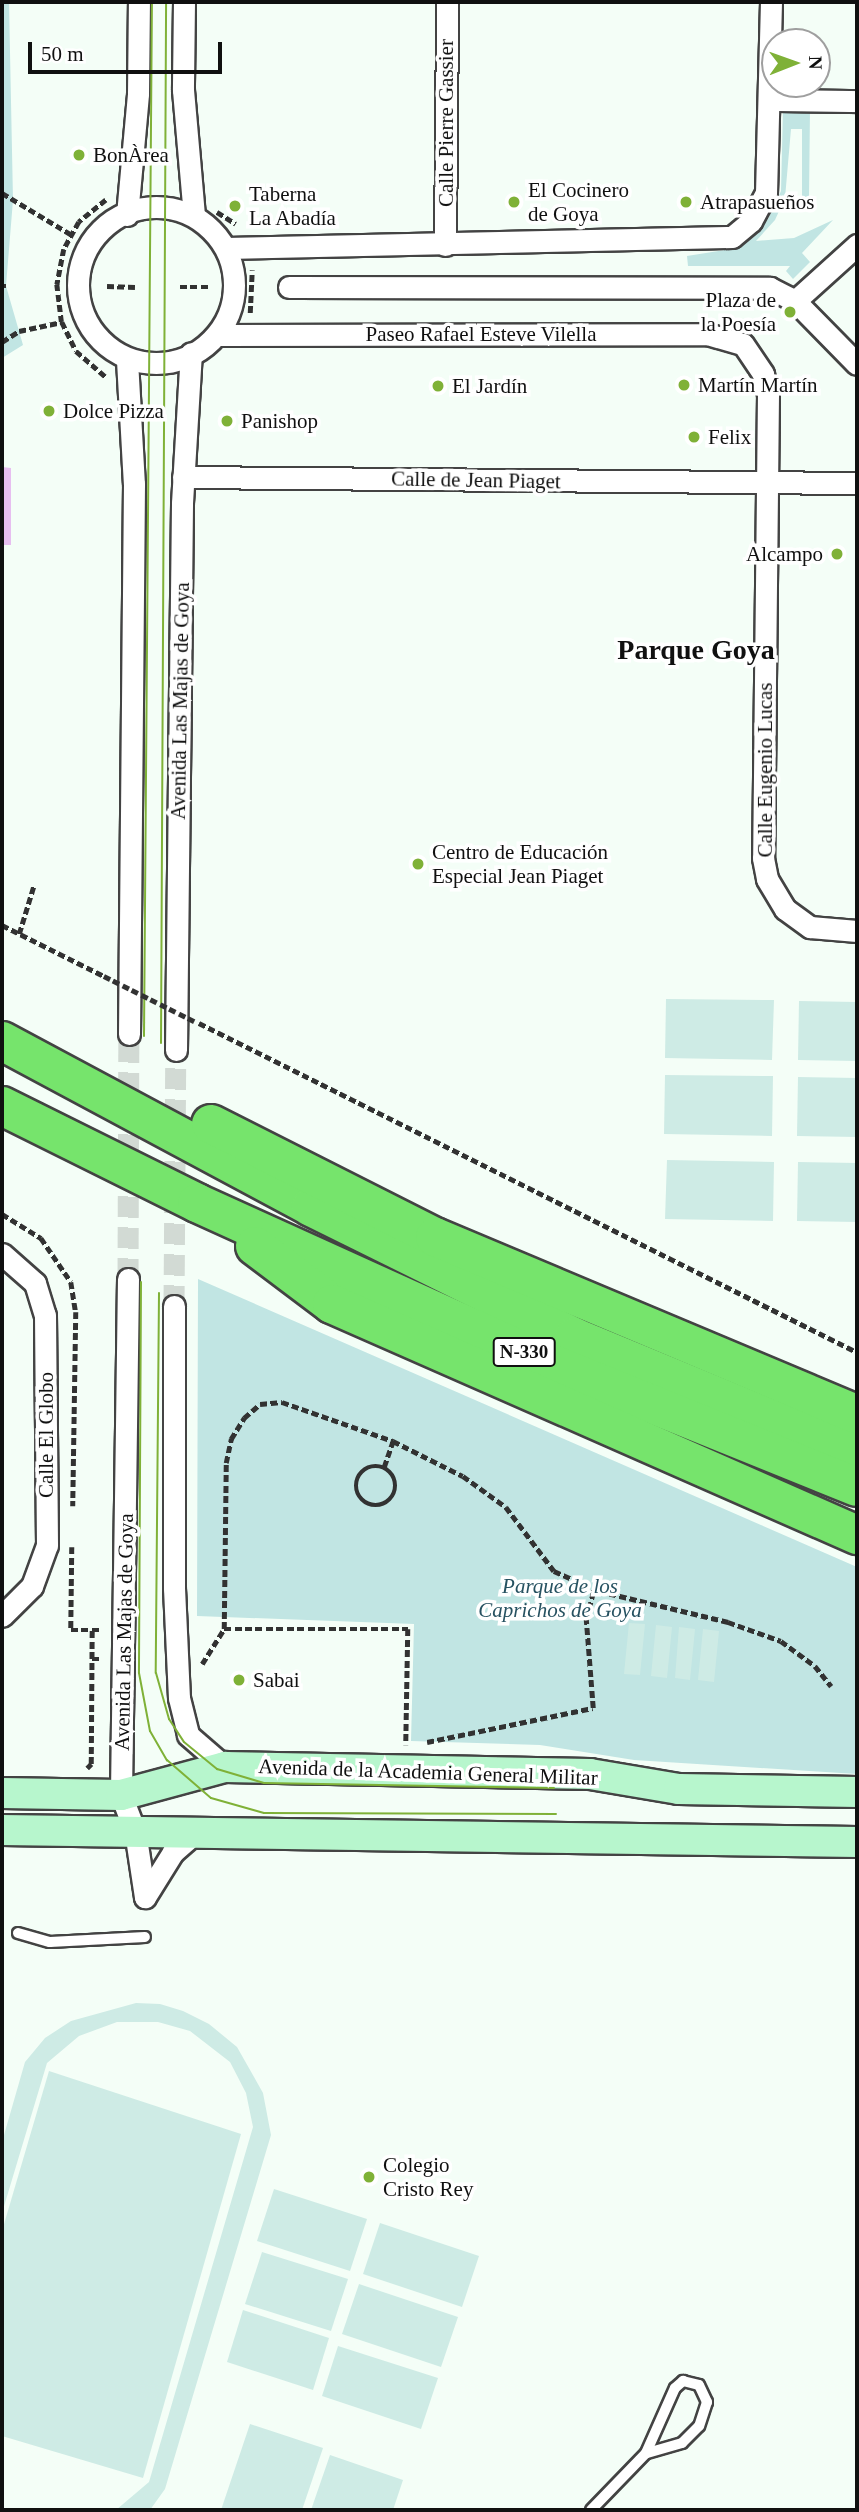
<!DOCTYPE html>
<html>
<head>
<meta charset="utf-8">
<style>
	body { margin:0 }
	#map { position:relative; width:859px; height:2512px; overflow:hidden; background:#f4fef7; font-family:"Times New Roman",serif }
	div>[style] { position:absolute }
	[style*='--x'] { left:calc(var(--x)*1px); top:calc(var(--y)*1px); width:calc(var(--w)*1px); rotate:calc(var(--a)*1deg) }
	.green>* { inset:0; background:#c1e5e3 }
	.pitch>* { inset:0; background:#ceebe5 }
	.water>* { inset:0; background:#e7bef0 }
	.street-tunnel>* { height:21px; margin-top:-10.5px; transform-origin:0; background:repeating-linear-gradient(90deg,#d2dad4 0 21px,transparent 0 31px) }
	.path>* { height:4.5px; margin-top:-2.25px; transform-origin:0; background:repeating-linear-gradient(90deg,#323232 0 7px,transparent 0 10.5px) }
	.path>.ring { margin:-2.25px; padding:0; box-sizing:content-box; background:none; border:4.5px solid #323232; border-radius:50% }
	.roads { filter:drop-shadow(2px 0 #434343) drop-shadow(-2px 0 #434343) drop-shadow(0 2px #434343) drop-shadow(0 -2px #434343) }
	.lane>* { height:10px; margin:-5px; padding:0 5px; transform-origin:5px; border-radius:5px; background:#fff }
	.street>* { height:21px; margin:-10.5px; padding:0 10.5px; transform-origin:10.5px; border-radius:10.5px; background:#fff }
	.street>.ring { margin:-10.5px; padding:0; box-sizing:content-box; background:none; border:21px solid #fff; border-radius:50% }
	.secondary>* { height:30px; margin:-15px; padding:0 15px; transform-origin:15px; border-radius:15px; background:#b7f6cd }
	.highway>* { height:38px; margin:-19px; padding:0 19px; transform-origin:19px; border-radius:19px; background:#76e46c }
	.tram>* { height:2px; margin:-1px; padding:0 1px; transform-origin:1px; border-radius:1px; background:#7fb137 }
	.path-bridge>* { height:4.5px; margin-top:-2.25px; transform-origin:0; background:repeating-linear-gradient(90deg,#323232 0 7px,transparent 0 10.5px) }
	.dots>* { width:19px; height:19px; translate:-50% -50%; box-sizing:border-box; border:4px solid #fff; border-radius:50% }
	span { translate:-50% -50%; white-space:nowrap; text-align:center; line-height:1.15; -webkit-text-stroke:7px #fff; paint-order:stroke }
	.shield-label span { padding:2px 5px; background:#fff; border:2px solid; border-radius:5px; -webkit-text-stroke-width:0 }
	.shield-label { font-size:19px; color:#101010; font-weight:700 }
	.street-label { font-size:21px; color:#101010 }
	.poi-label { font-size:21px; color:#101010 }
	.left { translate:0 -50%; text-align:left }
	.right { translate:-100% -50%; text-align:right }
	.park-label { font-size:21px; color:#275261; font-style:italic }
	.district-label { font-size:28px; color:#101010; font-weight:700 }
	.frame { position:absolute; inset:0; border:4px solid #101010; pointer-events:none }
	.north { position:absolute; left:761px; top:28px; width:70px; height:70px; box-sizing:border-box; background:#fff; border:2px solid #9f9f9f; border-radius:50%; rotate:89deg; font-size:19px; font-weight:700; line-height:28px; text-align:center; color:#101010 }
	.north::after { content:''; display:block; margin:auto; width:24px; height:32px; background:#7fb137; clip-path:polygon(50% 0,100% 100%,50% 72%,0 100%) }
	.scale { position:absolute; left:28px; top:42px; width:194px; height:32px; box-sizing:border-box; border:4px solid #101010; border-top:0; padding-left:9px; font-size:21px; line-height:24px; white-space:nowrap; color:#101010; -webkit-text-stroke:5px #fff; paint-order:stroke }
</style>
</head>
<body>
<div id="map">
	<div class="green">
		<i style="clip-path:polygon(2px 2px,9px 2px,13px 200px,6px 286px,23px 345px,2px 358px)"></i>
		<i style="clip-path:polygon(783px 109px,810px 109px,809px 198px,802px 198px,802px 129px,791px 129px,785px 198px,775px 220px,756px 241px,794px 238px,833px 220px,802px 253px,810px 262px,793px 279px,786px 271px,790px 266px,688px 266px,687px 256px,731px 249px,768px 219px,781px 191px)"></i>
		<i style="clip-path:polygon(198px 1279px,857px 1567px,857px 1774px,634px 1760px,540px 1745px,411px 1741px,414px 1624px,197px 1616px)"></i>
	</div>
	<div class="pitch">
		<i style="clip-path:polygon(666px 999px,774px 1000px,772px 1060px,665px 1058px)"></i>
		<i style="clip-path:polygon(799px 1001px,857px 1002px,857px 1061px,798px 1060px)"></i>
		<i style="clip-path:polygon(665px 1075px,773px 1076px,772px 1136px,664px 1134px)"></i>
		<i style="clip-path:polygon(798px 1077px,857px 1078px,857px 1137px,797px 1136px)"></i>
		<i style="clip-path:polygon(667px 1160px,774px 1162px,773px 1221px,665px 1219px)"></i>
		<i style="clip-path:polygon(798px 1162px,857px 1163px,857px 1222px,797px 1221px)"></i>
		<i style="clip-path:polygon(629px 1623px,645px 1624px,640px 1675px,624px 1674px)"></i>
		<i style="clip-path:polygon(656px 1625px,672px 1627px,667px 1678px,651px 1676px)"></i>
		<i style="clip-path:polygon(679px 1627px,695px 1629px,690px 1680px,675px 1678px)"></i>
		<i style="clip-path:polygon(703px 1629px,719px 1631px,714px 1682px,698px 1680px)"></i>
		<i style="clip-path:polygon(136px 2003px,160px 2004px,183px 2011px,209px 2024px,237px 2047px,263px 2093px,271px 2135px,165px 2489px,150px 2510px,116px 2510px,149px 2482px,253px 2127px,246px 2093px,230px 2062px,190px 2031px,158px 2022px,117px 2022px,79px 2036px,47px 2063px,2px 2213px,2px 2142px,25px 2062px,45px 2038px,71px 2021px)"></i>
		<i style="clip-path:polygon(49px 2071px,241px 2134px,143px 2478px,2px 2436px,2px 2231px)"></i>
		<i style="clip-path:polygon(274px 2189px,367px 2219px,350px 2271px,257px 2241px)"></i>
		<i style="clip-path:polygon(380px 2223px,479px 2256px,462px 2307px,363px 2274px)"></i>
		<i style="clip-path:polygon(262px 2252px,348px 2279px,331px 2331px,245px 2304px)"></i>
		<i style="clip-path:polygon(359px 2284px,458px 2317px,441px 2367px,342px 2334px)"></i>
		<i style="clip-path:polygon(243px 2310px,329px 2338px,313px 2390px,227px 2362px)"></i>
		<i style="clip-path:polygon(338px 2346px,438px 2378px,421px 2429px,322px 2396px)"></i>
		<i style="clip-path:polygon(250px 2424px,323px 2448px,302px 2510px,221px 2510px)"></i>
		<i style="clip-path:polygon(330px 2455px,403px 2480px,393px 2510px,311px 2510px)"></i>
	</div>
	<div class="water">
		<i style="clip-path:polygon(2px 467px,11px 468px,11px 545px,2px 545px)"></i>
	</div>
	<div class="street-tunnel">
		<i style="--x:128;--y:1279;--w:245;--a:-89.8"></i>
		<i style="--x:174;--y:1306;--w:256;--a:-89.6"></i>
	</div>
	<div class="path">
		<i style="--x:2;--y:193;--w:82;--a:31"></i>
		<i style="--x:106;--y:200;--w:35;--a:141"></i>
		<i style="--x:79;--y:222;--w:31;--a:119"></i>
		<i style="--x:64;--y:249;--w:36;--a:101"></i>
		<i style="--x:57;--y:284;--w:38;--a:83"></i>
		<i style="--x:62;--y:322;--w:32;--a:64"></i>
		<i style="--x:76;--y:351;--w:40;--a:41"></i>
		<i style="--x:217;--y:212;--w:22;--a:32"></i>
		<i style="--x:2;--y:286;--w:4;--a:0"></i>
		<i style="--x:107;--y:286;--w:28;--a:2"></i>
		<i style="--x:180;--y:287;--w:30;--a:0"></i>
		<i style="--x:250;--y:313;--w:43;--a:-87.3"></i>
		<i style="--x:2;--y:342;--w:20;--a:-33"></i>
		<i style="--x:19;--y:331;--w:44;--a:-11.8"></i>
		<i style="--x:2;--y:925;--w:114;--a:26.6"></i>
		<i style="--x:19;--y:934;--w:51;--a:-73"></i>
		<i style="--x:199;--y:1023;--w:736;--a:26.57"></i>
		<i style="--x:2;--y:1214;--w:46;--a:31.6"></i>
		<i style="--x:41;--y:1238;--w:53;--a:55.7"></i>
		<i style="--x:71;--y:1282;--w:30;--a:81"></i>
		<i style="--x:76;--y:1312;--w:194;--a:90.9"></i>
		<i class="ring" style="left:356px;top:1466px;width:35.5px;height:35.5px"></i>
		<i style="--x:384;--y:1467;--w:28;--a:-71"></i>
		<i style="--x:72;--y:1547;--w:83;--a:90.7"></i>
		<i style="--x:71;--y:1630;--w:30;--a:0"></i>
		<i style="--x:224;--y:1629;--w:184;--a:0"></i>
		<i style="--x:408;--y:1629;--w:116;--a:91"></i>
		<i style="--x:92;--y:1659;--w:10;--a:0"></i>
		<i style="--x:202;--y:1664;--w:41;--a:-57.8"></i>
		<i style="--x:224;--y:1629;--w:166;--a:-89.3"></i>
		<i style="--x:226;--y:1463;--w:25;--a:-78"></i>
		<i style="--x:231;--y:1439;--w:25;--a:-58"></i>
		<i style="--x:244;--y:1418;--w:21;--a:-41"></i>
		<i style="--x:260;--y:1404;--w:22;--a:-5"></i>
		<i style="--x:282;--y:1402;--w:118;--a:19.4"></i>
		<i style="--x:393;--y:1441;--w:78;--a:26.6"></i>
		<i style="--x:463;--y:1476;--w:53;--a:35.8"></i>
		<i style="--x:506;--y:1507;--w:80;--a:53.1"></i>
		<i style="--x:554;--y:1571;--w:49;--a:24"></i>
		<i style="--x:599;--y:1591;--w:133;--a:13.5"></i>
		<i style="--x:728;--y:1622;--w:56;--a:19.7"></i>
		<i style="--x:781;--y:1641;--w:42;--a:36.3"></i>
		<i style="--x:815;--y:1666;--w:26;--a:51"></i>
		<i style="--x:427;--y:1742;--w:169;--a:-11.6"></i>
		<i style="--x:593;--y:1708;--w:89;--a:-94.5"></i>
		<i style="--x:586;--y:1619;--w:31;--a:-75"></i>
		<i style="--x:87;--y:1768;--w:6;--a:-45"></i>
		<i style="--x:91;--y:1764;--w:134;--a:-89.6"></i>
	</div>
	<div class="roads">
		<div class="lane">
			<i style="--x:18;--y:1933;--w:33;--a:16"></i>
			<i style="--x:50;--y:1942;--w:95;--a:-3"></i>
			<i style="--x:591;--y:2510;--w:79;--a:-46"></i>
			<i style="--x:646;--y:2453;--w:71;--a:-66"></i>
			<i style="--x:675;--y:2388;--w:11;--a:-41"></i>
			<i style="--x:683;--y:2381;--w:16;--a:14"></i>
			<i style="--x:699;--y:2385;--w:19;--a:65"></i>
			<i style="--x:707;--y:2402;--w:25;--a:108"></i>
			<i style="--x:699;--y:2426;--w:24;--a:135"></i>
			<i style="--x:682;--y:2443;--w:37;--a:164"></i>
		</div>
		<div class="street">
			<i style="--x:184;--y:2;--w:88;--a:90.7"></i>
			<i style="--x:183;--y:90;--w:126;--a:85"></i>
			<i style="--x:770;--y:100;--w:87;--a:0.7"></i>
			<i class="ring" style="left:78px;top:207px;width:135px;height:135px"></i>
			<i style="--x:127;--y:215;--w:122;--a:-84.8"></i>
			<i style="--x:138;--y:93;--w:91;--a:-89.4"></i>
			<i style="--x:445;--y:245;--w:243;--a:-89.5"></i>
			<i style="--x:226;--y:248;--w:506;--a:-1.25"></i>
			<i style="--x:732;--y:237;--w:25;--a:-40"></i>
			<i style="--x:751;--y:221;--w:32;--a:-62"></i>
			<i style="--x:766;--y:193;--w:191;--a:-88.5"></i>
			<i style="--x:289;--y:287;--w:481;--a:0.1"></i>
			<i style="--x:770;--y:288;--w:28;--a:27"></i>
			<i style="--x:795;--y:301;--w:88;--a:45.5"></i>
			<i style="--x:795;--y:301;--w:84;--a:-42.1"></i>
			<i style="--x:217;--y:335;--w:490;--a:-0.1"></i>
			<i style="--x:707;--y:334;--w:37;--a:16"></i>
			<i style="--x:743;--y:344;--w:36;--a:56"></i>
			<i style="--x:763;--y:374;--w:21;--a:76"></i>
			<i style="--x:768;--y:394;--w:464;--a:90.6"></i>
			<i style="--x:763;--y:858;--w:21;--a:79"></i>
			<i style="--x:767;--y:879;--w:35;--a:59"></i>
			<i style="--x:785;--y:909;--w:31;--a:36"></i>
			<i style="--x:810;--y:927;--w:47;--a:4.9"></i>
			<i style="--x:127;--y:360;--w:124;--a:86.8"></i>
			<i style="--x:134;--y:484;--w:550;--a:90.52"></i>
			<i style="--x:183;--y:477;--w:674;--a:0.51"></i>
			<i style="--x:176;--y:1050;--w:547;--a:-89.37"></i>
			<i style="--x:182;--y:503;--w:150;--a:-86.6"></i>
			<i style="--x:2;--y:1254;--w:44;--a:41.3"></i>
			<i style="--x:35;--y:1283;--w:34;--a:73"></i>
			<i style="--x:45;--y:1315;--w:230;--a:89.5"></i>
			<i style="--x:47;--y:1545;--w:44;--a:110.1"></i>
			<i style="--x:32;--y:1586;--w:42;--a:135"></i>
			<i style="--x:128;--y:1279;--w:516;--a:90.78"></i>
			<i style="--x:121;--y:1795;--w:39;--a:69"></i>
			<i style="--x:135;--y:1831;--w:67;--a:81.4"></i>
			<i style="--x:174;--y:1306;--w:282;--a:90"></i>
			<i style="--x:174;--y:1588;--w:110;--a:87.4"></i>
			<i style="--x:179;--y:1698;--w:38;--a:76"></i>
			<i style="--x:188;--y:1735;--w:49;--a:40.9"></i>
			<i style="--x:145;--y:1897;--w:53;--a:-58.1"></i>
			<i style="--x:173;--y:1852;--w:30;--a:-41"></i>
		</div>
		<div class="secondary">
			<i style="--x:2;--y:1793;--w:119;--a:1"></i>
			<i style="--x:121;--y:1795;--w:108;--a:-15.1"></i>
			<i style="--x:225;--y:1767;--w:365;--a:1.1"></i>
			<i style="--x:590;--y:1774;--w:90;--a:9.6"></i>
			<i style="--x:679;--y:1789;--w:178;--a:1"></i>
			<i style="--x:2;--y:1830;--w:855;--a:0.8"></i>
		</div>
		<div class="highway">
			<i style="--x:2;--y:1041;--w:351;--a:28.2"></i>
			<i style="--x:311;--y:1207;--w:293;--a:26.3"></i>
			<i style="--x:574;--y:1337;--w:306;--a:22.5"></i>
			<i style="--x:2;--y:1106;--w:218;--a:26.4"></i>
			<i style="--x:197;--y:1203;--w:382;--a:24.4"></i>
			<i style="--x:545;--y:1361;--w:336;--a:22"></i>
			<i style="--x:211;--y:1124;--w:251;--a:26.8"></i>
			<i style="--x:435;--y:1237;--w:458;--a:22.8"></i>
			<i style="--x:255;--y:1246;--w:96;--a:37"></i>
			<i style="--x:332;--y:1304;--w:574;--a:23.75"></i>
		</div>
	</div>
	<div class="tram">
		<i style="--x:144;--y:1036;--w:1034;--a:-89.56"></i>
		<i style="--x:161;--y:1043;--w:1041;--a:-89.72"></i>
		<i style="--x:141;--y:1282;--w:391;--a:90.3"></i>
		<i style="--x:139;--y:1673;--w:59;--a:79.3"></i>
		<i style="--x:150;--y:1731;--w:34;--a:60"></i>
		<i style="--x:167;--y:1760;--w:58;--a:40.8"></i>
		<i style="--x:211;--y:1798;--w:55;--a:15.8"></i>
		<i style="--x:264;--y:1813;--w:292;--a:0.2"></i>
		<i style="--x:159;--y:1293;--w:380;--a:90.5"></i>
		<i style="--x:156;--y:1673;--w:48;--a:74.2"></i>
		<i style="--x:169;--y:1719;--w:27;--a:57"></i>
		<i style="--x:184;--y:1742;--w:43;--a:39.3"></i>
		<i style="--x:217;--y:1769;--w:49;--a:16.6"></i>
		<i style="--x:264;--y:1783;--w:290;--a:1"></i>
	</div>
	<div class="path-bridge">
		<i style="--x:104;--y:976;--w:105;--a:26.6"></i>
	</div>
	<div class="dots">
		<i style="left:79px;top:155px;background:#7fb137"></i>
		<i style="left:514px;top:202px;background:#7fb137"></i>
		<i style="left:686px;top:202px;background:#7fb137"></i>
		<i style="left:235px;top:206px;background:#7fb137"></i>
		<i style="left:790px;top:312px;background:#7fb137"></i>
		<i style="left:684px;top:385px;background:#7fb137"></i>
		<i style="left:438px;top:386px;background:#7fb137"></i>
		<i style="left:49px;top:411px;background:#7fb137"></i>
		<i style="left:227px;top:421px;background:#7fb137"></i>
		<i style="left:694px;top:437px;background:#7fb137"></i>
		<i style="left:837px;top:554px;background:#7fb137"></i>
		<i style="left:418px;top:864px;background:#7fb137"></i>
		<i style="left:239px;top:1680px;background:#7fb137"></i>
		<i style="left:369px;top:2177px;background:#7fb137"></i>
	</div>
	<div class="shield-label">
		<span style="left:524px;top:1352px">N-330</span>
	</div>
	<div class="street-label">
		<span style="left:446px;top:123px;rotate:-90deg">Calle Pierre Gassier</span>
		<span style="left:481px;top:334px">Paseo Rafael Esteve Vilella</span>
		<span style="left:476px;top:480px;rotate:1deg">Calle de Jean Piaget</span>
		<span style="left:180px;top:701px;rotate:-89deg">Avenida Las Majas de Goya</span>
		<span style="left:765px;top:770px;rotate:-90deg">Calle Eugenio Lucas</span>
		<span style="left:46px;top:1435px;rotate:-90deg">Calle El Globo</span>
		<span style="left:124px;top:1632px;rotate:-89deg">Avenida Las Majas de Goya</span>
		<span style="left:428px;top:1772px;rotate:2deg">Avenida de la Academia General Militar</span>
	</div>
	<div class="poi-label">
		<span class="left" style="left:93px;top:155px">BonÀrea</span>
		<span class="left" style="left:528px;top:202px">El Cocinero<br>de Goya</span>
		<span class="left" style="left:249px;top:206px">Taberna<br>La Abadía</span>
		<span class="left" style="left:700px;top:202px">Atrapasueños</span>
		<span class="right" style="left:776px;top:312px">Plaza de<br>la Poesía</span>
		<span class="left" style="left:698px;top:385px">Martín Martín</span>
		<span class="left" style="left:452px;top:386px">El Jardín</span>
		<span class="left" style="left:63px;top:411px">Dolce Pizza</span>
		<span class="left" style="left:241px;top:421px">Panishop</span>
		<span class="left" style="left:708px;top:437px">Felix</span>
		<span class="right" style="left:823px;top:554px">Alcampo</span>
		<span class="left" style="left:432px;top:864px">Centro de Educación<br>Especial Jean Piaget</span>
		<span class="left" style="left:253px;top:1680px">Sabai</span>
		<span class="left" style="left:383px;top:2177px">Colegio<br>Cristo Rey</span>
	</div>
	<div class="park-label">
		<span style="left:560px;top:1598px">Parque de los<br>Caprichos de Goya</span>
	</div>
	<div class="district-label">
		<span style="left:696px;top:650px">Parque Goya</span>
	</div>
	<div class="frame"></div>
	<div class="north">N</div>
	<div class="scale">50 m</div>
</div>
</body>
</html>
